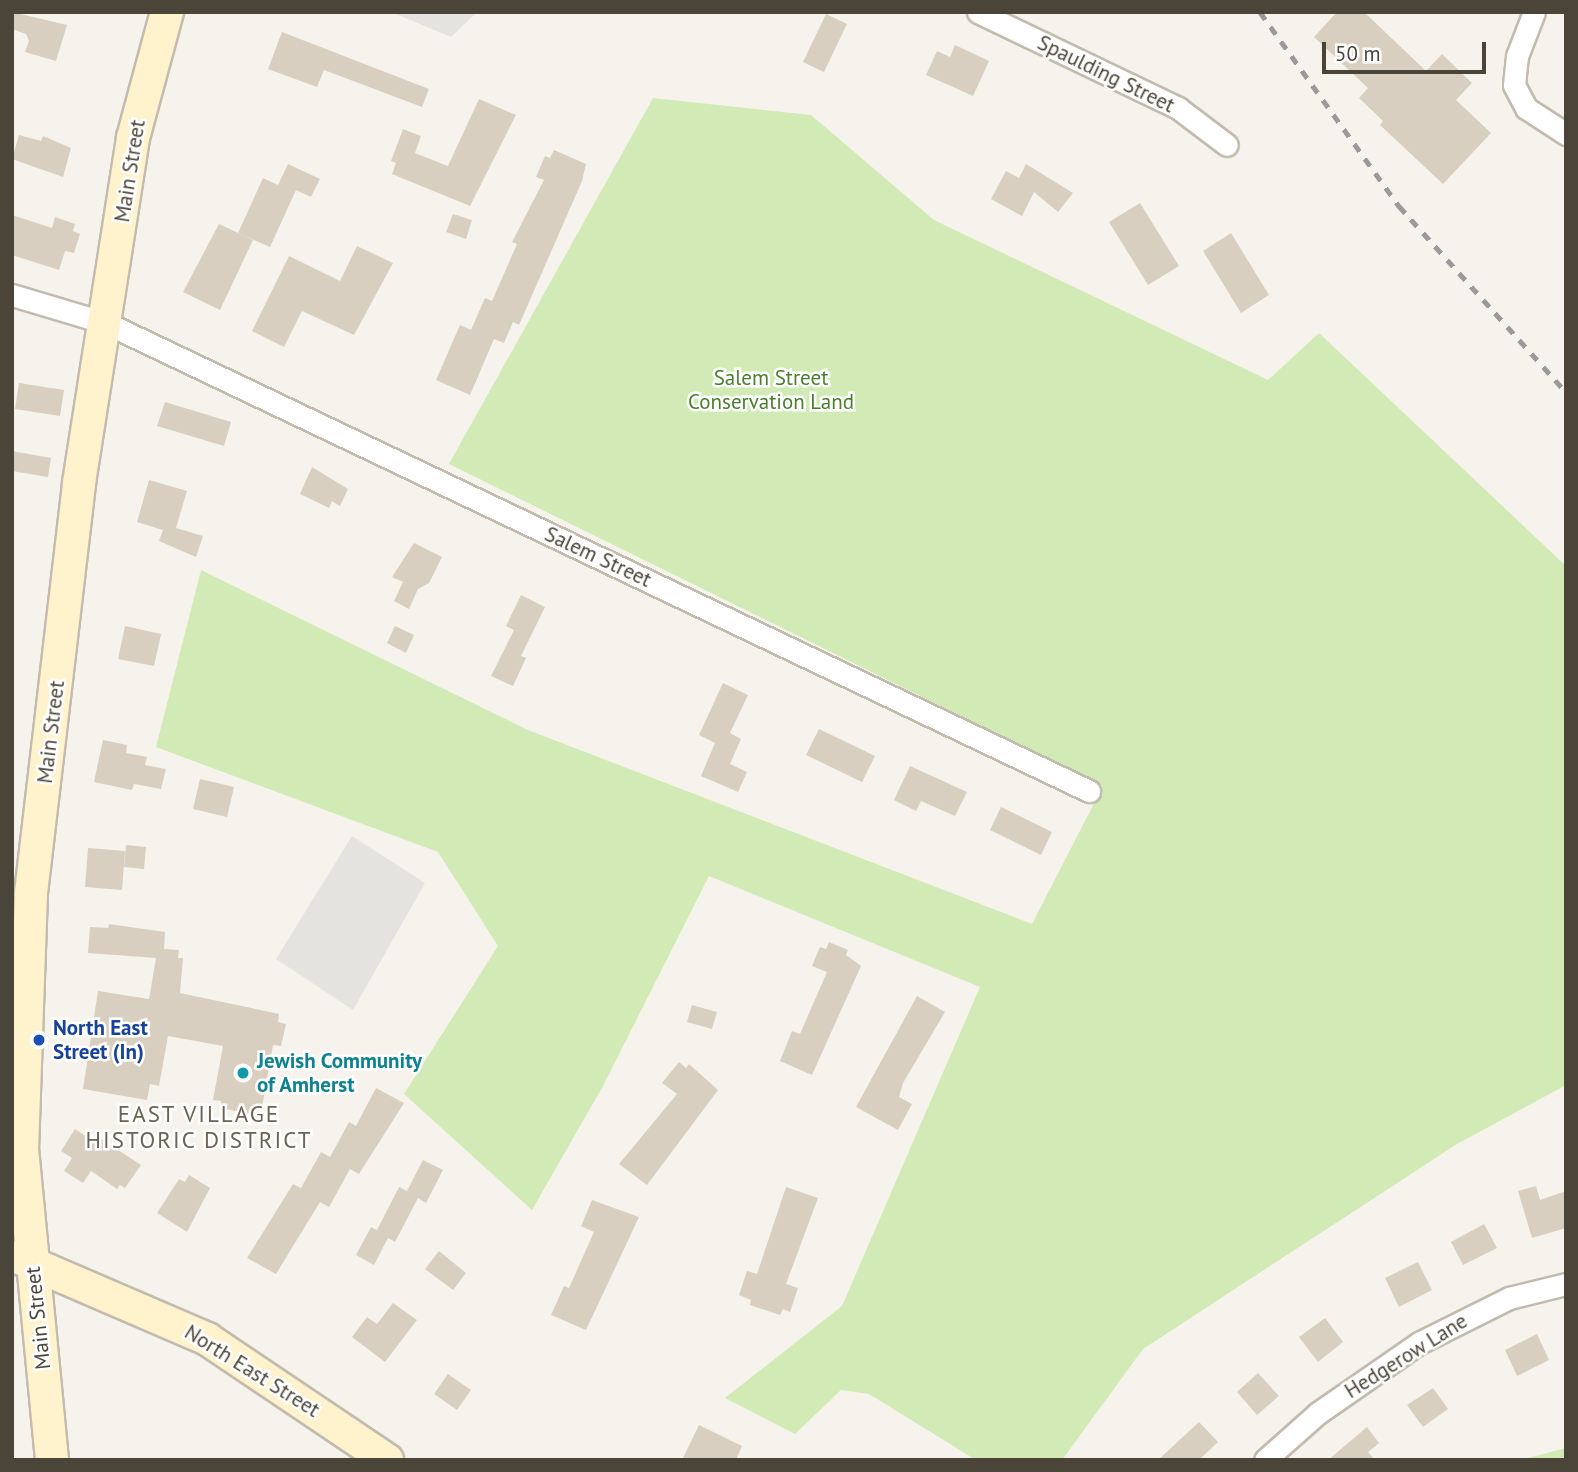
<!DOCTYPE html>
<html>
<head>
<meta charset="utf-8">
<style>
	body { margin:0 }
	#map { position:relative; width:1578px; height:1472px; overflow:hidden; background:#f6f3ec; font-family:"PT Sans",sans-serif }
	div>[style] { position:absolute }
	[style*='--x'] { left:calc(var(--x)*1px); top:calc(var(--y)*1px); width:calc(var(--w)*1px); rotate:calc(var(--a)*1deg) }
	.green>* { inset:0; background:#d2eab5 }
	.parking>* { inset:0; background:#e5e3e0 }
	.building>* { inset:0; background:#d8cfc1 }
	.roads { filter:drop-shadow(2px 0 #c2bbae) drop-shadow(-2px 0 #c2bbae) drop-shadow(0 2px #c2bbae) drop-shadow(0 -2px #c2bbae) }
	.street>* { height:21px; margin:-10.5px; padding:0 10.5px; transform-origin:10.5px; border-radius:10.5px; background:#fff }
	.secondary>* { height:32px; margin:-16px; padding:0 16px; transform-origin:16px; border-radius:16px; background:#fff3cd }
	.rail>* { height:5px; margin-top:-2.5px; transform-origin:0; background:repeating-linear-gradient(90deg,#9a9a9a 0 9px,transparent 0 18px) }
	.dots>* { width:19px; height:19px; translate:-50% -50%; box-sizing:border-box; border:4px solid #fff; border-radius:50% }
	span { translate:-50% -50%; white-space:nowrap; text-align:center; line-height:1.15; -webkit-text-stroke:5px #fff; paint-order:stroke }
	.street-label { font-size:21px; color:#4b4439 }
	.park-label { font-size:21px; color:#4a7f2a }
	.transit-label { font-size:21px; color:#164399; font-weight:700 }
	.left { translate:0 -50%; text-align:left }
	.culture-label { font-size:21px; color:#0d838f; font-weight:700 }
	.neighbourhood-label { font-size:23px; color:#6e6250; letter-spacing:2px }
	.frame { position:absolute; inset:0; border:14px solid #4b4439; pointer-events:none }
	.scale { position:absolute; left:1322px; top:42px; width:164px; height:32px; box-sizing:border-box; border:4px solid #4b4439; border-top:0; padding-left:9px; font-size:21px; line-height:24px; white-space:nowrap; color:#4b4439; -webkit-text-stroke:5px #fff; paint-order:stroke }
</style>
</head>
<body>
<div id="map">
	<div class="green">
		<i style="clip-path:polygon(653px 98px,811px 115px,934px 220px,1268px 380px,1319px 333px,1566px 566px,1566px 1085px,1457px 1144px,1143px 1349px,1062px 1460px,976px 1460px,869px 1394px,841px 1390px,795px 1434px,725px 1398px,842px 1306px,980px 987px,709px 876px,603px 1086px,532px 1210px,404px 1094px,498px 946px,438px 852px,156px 747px,201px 570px,528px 730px,1032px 924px,1103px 786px,449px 464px)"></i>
		<i style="clip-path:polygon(1566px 1448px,1566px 1460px,1520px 1460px)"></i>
	</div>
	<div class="parking">
		<i style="clip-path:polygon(391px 12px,477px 12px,451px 37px)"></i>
		<i style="clip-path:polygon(352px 836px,425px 883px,353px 1010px,276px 959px)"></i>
	</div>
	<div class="building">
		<i style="clip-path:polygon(12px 12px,67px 25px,56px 61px,25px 52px,29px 41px,26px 34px,12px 29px)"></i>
		<i style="clip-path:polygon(1337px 12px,1364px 12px,1426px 71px,1442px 54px,1472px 83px,1456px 100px,1491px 133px,1443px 184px,1380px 125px,1383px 121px,1359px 98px,1368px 88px,1314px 37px)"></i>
		<i style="clip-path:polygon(826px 14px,847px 24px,824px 72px,803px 62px)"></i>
		<i style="clip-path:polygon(282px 32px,429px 89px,422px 107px,324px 70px,317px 87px,268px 69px)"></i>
		<i style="clip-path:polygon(955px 45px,989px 61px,973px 96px,926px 75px,937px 51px,950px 57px)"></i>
		<i style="clip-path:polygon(479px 99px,516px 115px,470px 206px,392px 174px,396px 163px,391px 161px,403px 129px,421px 136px,415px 153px,448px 166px)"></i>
		<i style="clip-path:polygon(19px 135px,41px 141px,43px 136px,71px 148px,63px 177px,12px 159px)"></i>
		<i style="clip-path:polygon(554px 150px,586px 164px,582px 181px,519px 325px,513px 322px,504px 343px,494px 339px,470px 395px,436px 380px,460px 325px,471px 330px,485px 298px,492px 301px,517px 244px,512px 242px,544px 180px,536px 177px,545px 156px,550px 158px)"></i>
		<i style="clip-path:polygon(288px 164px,320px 179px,311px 197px,296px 190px,270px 247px,238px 233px,263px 178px,278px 185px)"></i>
		<i style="clip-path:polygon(1026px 164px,1073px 193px,1058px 212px,1034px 192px,1022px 216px,991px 199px,1006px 171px,1019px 178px)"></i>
		<i style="clip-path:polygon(1140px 203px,1179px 266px,1148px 285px,1109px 222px)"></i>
		<i style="clip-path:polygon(453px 214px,472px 220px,466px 239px,446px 232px)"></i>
		<i style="clip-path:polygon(12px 215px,52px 228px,55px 217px,75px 224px,73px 231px,80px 234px,74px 253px,65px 251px,59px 270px,12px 255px)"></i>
		<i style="clip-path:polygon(219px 224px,253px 240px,220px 310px,183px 292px)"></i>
		<i style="clip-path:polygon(1231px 233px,1269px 295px,1241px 313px,1203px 251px)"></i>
		<i style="clip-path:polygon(357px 246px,393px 263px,354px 335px,302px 311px,284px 347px,252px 331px,289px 256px,340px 281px)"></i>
		<i style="clip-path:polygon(19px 383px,64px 390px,60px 416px,15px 409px)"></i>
		<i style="clip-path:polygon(165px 402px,231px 422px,224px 446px,157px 426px)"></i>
		<i style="clip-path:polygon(12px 451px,51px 458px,48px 477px,12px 471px)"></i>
		<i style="clip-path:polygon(312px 467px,348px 489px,340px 506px,332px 501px,329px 508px,300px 494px)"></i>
		<i style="clip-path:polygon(149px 480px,187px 491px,176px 528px,203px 536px,196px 557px,159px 541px,163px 530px,137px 522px)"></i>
		<i style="clip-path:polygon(414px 543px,442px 557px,429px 583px,418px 589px,409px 609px,394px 601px,403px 582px,392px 577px)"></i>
		<i style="clip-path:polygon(521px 595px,545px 607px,521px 656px,526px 658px,513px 686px,491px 676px,514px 630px,506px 626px)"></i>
		<i style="clip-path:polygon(125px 626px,161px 634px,154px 666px,118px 659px)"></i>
		<i style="clip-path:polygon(395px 626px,414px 635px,406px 653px,387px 643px)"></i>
		<i style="clip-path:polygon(723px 683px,748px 695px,730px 733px,741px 739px,730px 764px,747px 772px,738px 792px,701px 776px,715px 743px,699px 735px)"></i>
		<i style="clip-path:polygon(819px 729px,875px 756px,862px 782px,806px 755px)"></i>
		<i style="clip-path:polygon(103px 740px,127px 745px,126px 753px,147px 757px,145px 765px,166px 769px,161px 789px,134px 784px,132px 790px,94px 782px)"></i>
		<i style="clip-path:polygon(910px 766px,967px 792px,955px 816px,921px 801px,916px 811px,894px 800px)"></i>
		<i style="clip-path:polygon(200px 779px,234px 787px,227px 817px,193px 809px)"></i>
		<i style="clip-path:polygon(1001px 807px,1052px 832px,1041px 855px,990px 830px)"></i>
		<i style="clip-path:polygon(126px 845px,146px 847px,144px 869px,124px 867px)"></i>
		<i style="clip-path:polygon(88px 848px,125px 851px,122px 890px,85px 887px)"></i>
		<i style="clip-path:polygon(109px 924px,165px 932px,164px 949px,179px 950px,178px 958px,183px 958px,180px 993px,279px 1014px,278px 1022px,286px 1024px,281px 1046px,273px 1045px,262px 1107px,254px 1106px,252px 1114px,220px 1108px,221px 1101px,213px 1100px,223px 1046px,168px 1036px,159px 1086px,150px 1084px,147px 1100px,83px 1089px,98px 991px,149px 999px,156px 958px,88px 953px,90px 927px,108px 928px)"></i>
		<i style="clip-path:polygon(829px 942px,848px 950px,846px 955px,861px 966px,812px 1075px,780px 1061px,792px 1031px,800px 1034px,827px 972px,812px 966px,820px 947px,826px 949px)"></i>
		<i style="clip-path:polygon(917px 996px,945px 1012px,903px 1083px,899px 1097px,912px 1104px,898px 1130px,856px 1107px)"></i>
		<i style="clip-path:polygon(692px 1005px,717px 1012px,712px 1029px,687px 1022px)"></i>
		<i style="clip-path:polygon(679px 1062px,686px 1068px,689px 1064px,718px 1090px,647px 1185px,619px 1164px,677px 1094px,662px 1083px)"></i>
		<i style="clip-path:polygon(376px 1088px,404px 1103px,359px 1174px,350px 1169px,329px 1207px,320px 1202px,276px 1274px,247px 1258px,293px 1184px,301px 1188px,321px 1152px,330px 1157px,349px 1122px,356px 1126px)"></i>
		<i style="clip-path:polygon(75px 1129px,95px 1142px,98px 1137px,141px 1165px,125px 1188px,120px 1185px,117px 1189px,91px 1171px,83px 1183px,64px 1171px,72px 1158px,61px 1151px)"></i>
		<i style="clip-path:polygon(423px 1160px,443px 1170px,426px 1203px,418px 1198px,395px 1242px,388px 1238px,374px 1265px,356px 1255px,371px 1227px,377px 1230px,399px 1187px,407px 1191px)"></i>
		<i style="clip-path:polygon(189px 1175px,210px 1188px,187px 1232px,157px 1213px,179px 1179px,185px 1182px)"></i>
		<i style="clip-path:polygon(1536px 1186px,1540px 1200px,1566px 1191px,1566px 1228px,1532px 1238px,1518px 1191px)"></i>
		<i style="clip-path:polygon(786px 1187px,818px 1198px,786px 1284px,798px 1288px,790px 1312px,783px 1309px,780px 1315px,750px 1305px,751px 1300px,739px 1295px,747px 1271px,757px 1274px)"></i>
		<i style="clip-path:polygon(592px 1200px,639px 1217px,586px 1330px,551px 1315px,564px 1286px,569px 1288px,594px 1232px,581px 1226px)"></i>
		<i style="clip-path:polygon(1484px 1224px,1497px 1248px,1463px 1265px,1451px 1242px)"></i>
		<i style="clip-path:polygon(439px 1251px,466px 1273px,453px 1290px,425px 1269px)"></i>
		<i style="clip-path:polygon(1418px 1262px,1432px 1290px,1399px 1307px,1385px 1278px)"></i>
		<i style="clip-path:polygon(393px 1303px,417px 1320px,385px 1362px,352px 1337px,367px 1317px,377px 1324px)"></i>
		<i style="clip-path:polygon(1325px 1318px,1343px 1342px,1318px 1362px,1299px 1337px)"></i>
		<i style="clip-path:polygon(1537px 1334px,1549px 1360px,1517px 1376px,1505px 1350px)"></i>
		<i style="clip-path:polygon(1258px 1373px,1279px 1396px,1257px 1415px,1237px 1392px)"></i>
		<i style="clip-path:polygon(448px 1374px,471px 1390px,457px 1410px,434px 1394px)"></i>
		<i style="clip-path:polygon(1433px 1388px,1448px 1409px,1423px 1427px,1407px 1405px)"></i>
		<i style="clip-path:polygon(1199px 1422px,1218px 1442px,1199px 1460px,1158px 1460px)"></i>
		<i style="clip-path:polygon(699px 1425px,742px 1446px,736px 1460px,682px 1460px)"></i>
		<i style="clip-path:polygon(1367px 1427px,1379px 1443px,1368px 1452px,1375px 1460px,1328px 1460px)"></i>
	</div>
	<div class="roads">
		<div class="street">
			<i style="--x:978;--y:12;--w:222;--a:25.6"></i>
			<i style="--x:1178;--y:108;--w:61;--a:37.1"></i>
			<i style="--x:1534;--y:12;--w:47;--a:111.1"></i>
			<i style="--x:1517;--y:56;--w:29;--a:96"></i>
			<i style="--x:1514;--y:85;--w:26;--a:62"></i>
			<i style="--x:1526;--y:108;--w:48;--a:33"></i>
			<i style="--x:12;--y:295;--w:98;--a:16.6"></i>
			<i style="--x:106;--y:323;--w:1089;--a:25.46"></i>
			<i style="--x:1265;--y:1460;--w:71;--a:-41.6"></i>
			<i style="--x:1318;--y:1413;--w:123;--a:-34.7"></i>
			<i style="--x:1419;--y:1343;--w:101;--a:-26.6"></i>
			<i style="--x:1509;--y:1298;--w:59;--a:-13.8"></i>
		</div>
		<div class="secondary">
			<i style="--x:17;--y:1257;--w:207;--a:23.3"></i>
			<i style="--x:207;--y:1339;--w:217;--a:33.9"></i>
			<i style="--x:52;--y:1460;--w:310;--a:-95.5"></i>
			<i style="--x:22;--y:1151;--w:258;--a:-88"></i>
			<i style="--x:31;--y:893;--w:413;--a:-83.3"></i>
			<i style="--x:79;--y:483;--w:349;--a:-81.1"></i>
			<i style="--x:133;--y:138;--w:131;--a:-74.9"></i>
		</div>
	</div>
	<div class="rail">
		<i style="--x:1260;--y:12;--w:239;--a:54.4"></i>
		<i style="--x:1399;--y:206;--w:250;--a:48.1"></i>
	</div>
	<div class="dots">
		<i style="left:39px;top:1040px;background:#1a4fb4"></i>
		<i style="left:243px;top:1073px;background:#0f9aa8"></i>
	</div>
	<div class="street-label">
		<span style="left:1106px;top:74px;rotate:26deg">Spaulding Street</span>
		<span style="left:130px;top:171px;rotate:-81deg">Main Street</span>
		<span style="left:598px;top:557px;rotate:25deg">Salem Street</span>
		<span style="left:51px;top:732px;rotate:-83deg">Main Street</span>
		<span style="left:38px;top:1318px;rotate:-96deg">Main Street</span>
		<span style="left:1406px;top:1356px;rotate:-32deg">Hedgerow Lane</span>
		<span style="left:252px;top:1371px;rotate:32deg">North East Street</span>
	</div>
	<div class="park-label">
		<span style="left:771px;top:390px">Salem Street<br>Conservation Land</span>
	</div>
	<div class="transit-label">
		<span class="left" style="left:53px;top:1040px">North East<br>Street (In)</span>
	</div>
	<div class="culture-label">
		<span class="left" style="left:257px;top:1073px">Jewish Community<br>of Amherst</span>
	</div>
	<div class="neighbourhood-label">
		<span style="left:199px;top:1127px">EAST VILLAGE<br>HISTORIC DISTRICT</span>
	</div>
	<div class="frame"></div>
	<div class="scale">50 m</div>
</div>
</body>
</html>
